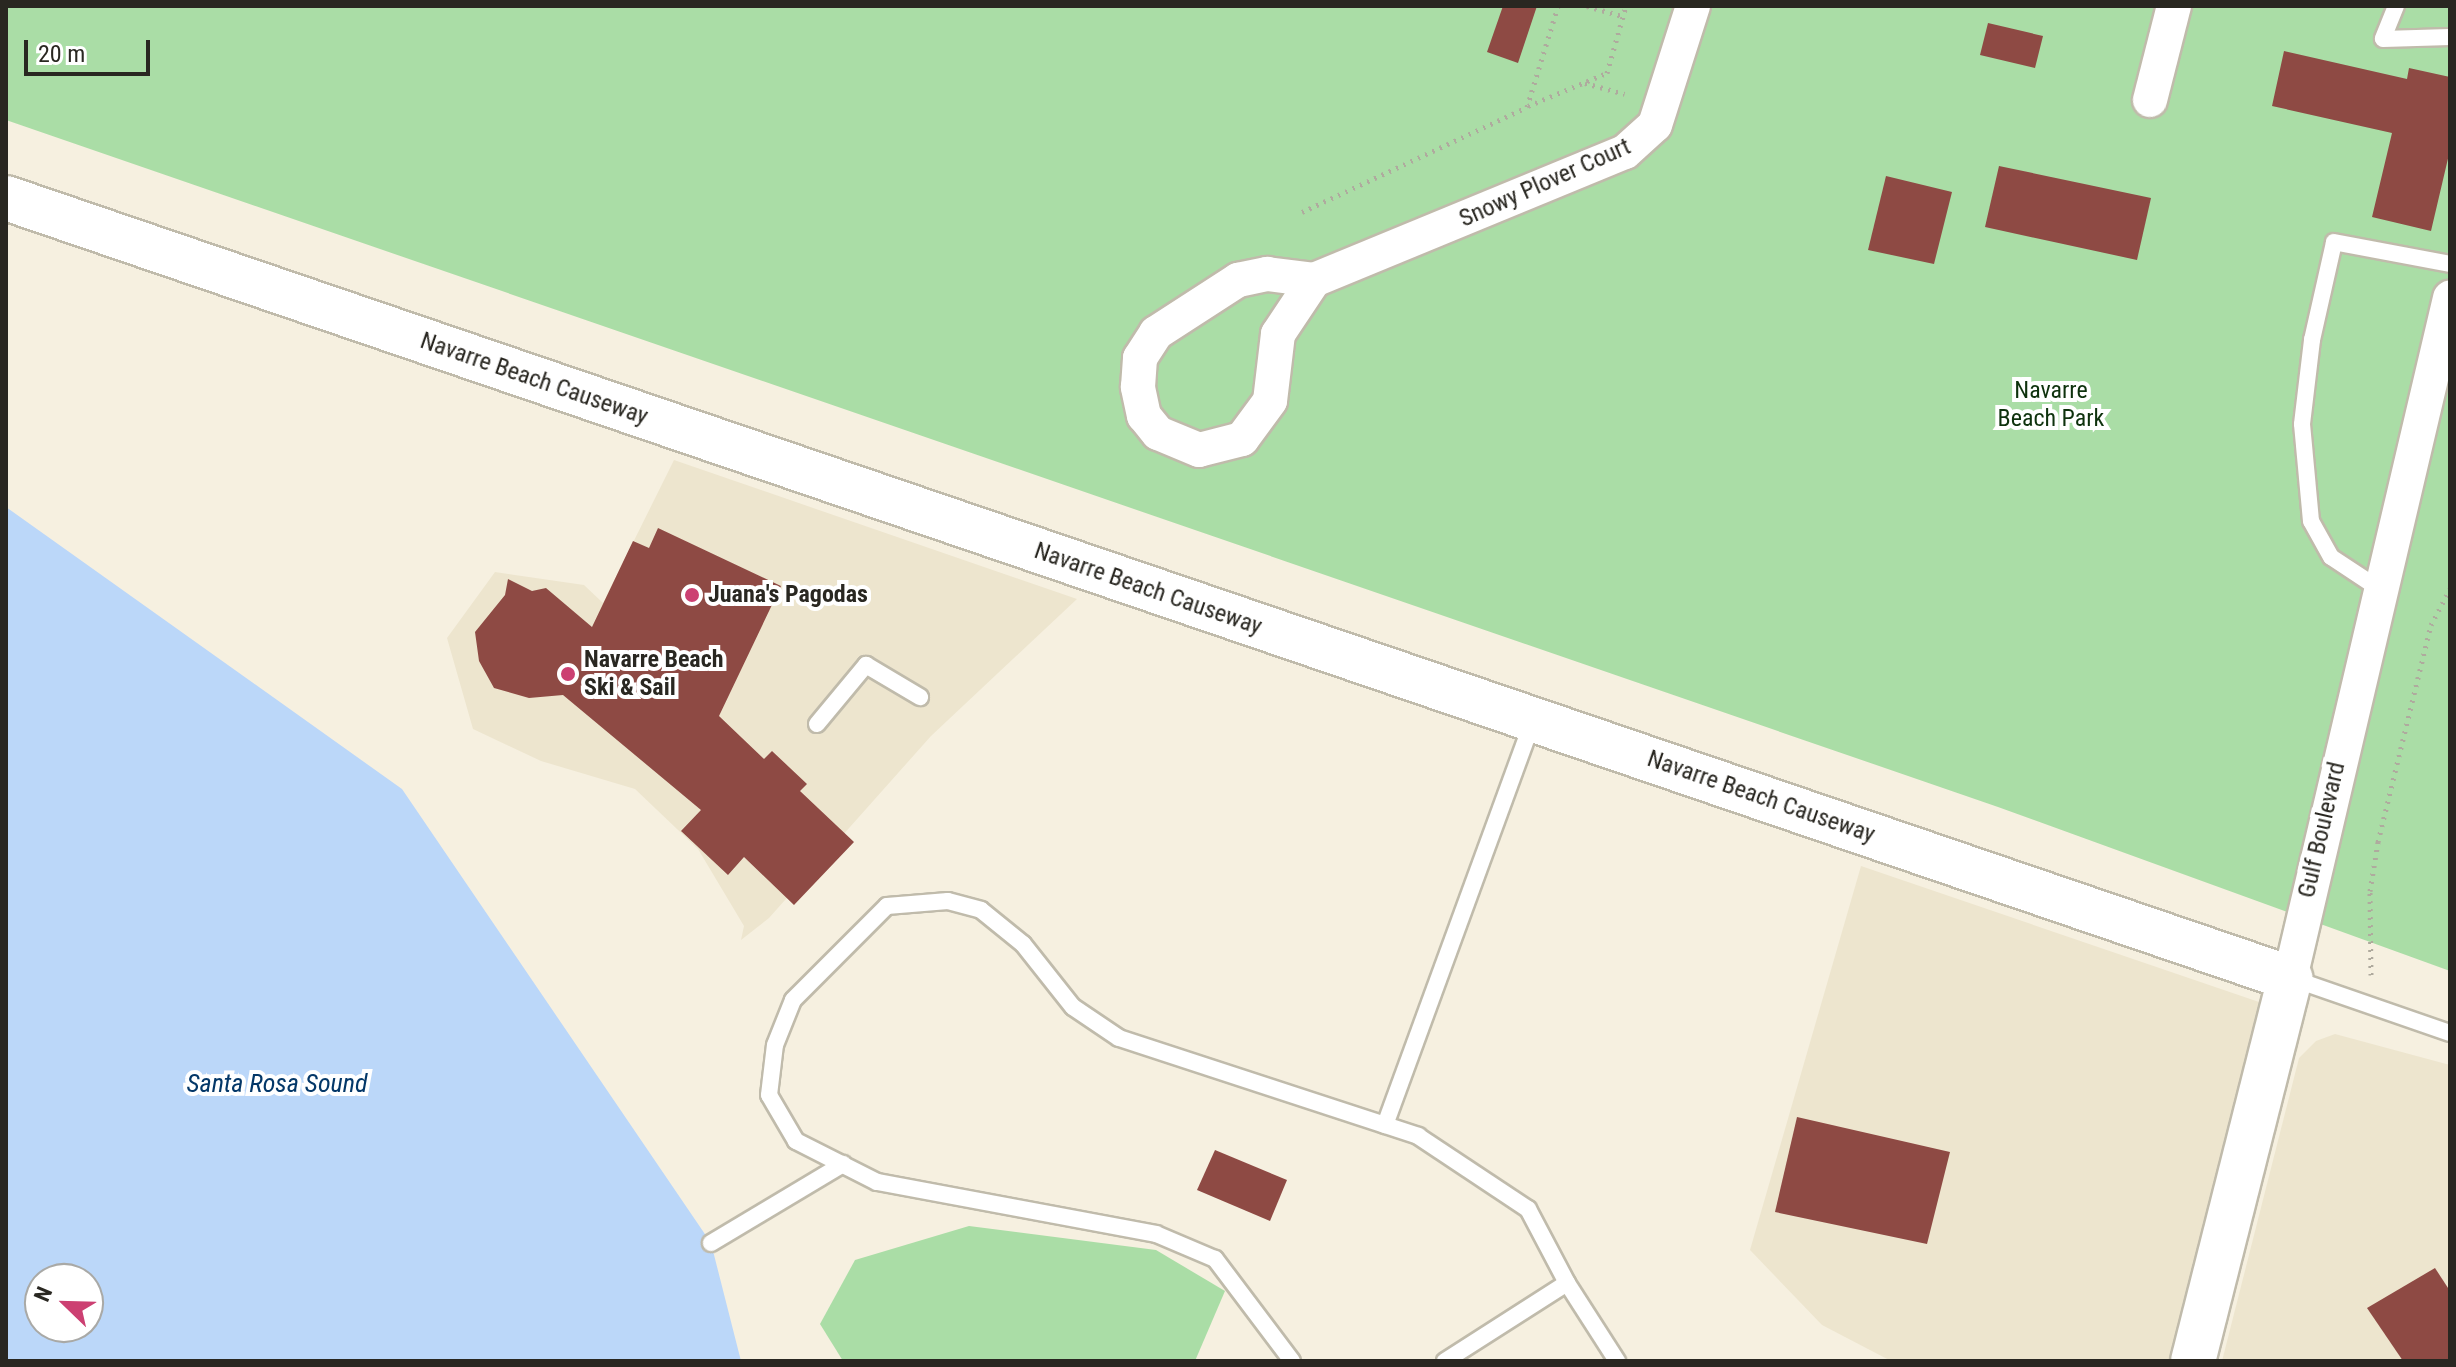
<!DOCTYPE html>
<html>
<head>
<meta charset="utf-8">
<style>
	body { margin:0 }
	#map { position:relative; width:2456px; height:1367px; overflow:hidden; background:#f6f0e0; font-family:"Roboto Condensed",sans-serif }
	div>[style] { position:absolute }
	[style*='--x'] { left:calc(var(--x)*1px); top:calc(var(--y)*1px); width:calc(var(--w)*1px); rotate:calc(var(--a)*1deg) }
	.built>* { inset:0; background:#ede5ce }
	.green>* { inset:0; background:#aadda6 }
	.water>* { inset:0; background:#bbd7f9 }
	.building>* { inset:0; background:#8e4a44 }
	.path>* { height:5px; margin-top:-2.5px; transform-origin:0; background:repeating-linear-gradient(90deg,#afaa9e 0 2px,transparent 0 8px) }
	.roads { filter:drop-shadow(2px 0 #c0bbab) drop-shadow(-2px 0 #c0bbab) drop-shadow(0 2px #c0bbab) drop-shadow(0 -2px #c0bbab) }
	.lane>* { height:16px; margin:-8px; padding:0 8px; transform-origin:8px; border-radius:8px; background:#fff }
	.street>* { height:34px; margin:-17px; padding:0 17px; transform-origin:17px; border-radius:17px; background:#fff }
	.secondary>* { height:44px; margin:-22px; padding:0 22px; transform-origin:22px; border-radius:22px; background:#fff }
	.dots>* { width:22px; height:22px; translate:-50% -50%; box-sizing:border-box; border:4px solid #fff; border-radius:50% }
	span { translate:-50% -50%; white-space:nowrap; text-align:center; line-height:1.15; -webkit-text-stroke:8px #fff; paint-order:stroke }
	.street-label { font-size:24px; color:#292721 }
	.park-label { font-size:24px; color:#0e320d }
	.poi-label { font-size:24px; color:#292721; font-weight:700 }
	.left { translate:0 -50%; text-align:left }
	.water-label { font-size:26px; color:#033768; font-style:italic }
	.frame { position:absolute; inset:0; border:8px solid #292721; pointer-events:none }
	.north { position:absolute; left:24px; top:1263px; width:80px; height:80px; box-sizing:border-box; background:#fff; border:2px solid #a9a9a6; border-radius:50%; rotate:293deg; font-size:22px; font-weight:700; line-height:32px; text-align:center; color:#292721 }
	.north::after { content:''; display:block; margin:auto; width:28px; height:36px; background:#cc4072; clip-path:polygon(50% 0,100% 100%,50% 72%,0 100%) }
	.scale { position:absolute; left:24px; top:40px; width:126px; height:36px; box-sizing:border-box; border:4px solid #292721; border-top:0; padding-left:10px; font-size:24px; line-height:28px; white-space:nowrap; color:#292721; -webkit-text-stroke:6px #fff; paint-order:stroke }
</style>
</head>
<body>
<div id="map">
	<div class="built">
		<i style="clip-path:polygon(674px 460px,1077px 599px,931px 736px,769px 918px,741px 940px,744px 926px,698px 849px,635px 789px,541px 761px,473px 729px,447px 638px,495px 572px,584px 585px,603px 603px)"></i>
		<i style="clip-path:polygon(1861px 866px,2259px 1002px,2172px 1361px,1891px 1361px,1822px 1325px,1750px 1250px)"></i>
		<i style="clip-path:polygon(2335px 1034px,2450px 1065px,2450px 1361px,2222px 1361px,2299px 1058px,2316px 1041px)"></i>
	</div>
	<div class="green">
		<i style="clip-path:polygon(6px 6px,2450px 6px,2450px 971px,1998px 807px,6px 120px)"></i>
		<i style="clip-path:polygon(969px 1226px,1156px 1250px,1225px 1291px,1195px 1361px,843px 1361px,820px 1324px,855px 1260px)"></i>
	</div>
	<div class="water">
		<i style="clip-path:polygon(evenodd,6px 507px,402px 789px,711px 1243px,741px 1361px,6px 1361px,6px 507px,40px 1279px,88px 1279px,88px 1327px,40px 1327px,40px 1279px)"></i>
	</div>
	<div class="building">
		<i style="clip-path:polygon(1503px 6px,1537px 6px,1518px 63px,1487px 52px)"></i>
		<i style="clip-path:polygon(1988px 23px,2043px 36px,2035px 68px,1980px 55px)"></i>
		<i style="clip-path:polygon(2284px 51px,2407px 79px,2409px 68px,2450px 77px,2450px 150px,2431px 231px,2372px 217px,2392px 133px,2272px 106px)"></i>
		<i style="clip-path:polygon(1999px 166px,2151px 198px,2137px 260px,1985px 227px)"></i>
		<i style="clip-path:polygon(1886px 176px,1952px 192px,1934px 264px,1868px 250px)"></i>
		<i style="clip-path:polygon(658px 528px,781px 586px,719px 716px,764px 759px,772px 751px,807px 784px,800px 791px,854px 842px,794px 905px,744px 857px,728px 875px,681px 831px,701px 810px,563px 695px,529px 698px,494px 688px,479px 661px,475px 632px,505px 595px,508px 579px,532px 591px,546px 588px,592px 627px,633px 541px,649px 548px)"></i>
		<i style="clip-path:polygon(1797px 1117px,1950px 1152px,1927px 1244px,1775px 1212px)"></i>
		<i style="clip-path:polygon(1215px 1150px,1287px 1180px,1270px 1221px,1197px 1190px)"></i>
		<i style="clip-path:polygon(2435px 1268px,2450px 1291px,2450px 1361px,2403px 1361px,2367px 1308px)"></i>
	</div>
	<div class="path">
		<i style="--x:1587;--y:6;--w:37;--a:16"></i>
		<i style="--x:1585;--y:83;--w:41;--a:15.4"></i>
		<i style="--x:1528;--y:106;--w:86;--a:-22.7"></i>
		<i style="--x:1607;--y:73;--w:70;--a:-74.2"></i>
		<i style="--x:1302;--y:212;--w:248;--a:-25"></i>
		<i style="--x:1527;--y:107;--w:106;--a:-72.9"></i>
		<i style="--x:2371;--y:975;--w:84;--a:-90.7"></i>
		<i style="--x:2370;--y:891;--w:50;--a:-80.7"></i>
		<i style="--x:2378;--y:842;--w:223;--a:-76.3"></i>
		<i style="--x:2431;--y:625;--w:41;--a:-62.2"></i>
	</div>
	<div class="roads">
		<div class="lane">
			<i style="--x:2396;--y:6;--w:35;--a:112"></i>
			<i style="--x:2383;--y:39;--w:67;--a:-1.7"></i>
			<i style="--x:2378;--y:588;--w:56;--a:-146.6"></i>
			<i style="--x:2331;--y:557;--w:41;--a:-119.1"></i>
			<i style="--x:2311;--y:521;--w:97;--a:-95.3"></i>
			<i style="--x:2302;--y:424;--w:85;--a:-83.2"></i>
			<i style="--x:2312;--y:340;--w:100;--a:-77.3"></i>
			<i style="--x:2334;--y:242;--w:118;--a:10.7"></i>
			<i style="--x:817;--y:724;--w:77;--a:-50.3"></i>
			<i style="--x:866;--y:665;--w:63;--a:30.7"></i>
			<i style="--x:2291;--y:978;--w:168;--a:19.1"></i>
			<i style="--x:1385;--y:1125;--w:431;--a:-69.9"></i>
			<i style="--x:711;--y:1243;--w:154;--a:-30.9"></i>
			<i style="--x:1567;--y:1283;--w:93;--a:57.3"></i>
			<i style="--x:1292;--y:1361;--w:128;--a:-127"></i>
			<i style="--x:1215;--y:1259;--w:64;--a:-157"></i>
			<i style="--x:1156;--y:1234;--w:284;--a:-169.4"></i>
			<i style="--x:877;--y:1182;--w:91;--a:-153.2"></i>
			<i style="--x:796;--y:1141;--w:53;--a:-120.4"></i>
			<i style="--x:769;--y:1095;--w:50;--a:-83.2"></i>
			<i style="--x:775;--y:1045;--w:48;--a:-68.2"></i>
			<i style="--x:793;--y:1000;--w:133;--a:-45"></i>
			<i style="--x:887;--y:906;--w:61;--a:-4.7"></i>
			<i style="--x:948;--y:901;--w:34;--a:15"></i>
			<i style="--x:981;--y:910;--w:54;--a:39"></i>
			<i style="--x:1023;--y:944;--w:80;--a:51.6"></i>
			<i style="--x:1073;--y:1007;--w:55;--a:34"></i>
			<i style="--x:1119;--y:1038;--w:315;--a:18.1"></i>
			<i style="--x:1418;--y:1136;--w:132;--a:33.6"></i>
			<i style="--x:1528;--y:1209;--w:84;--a:62.2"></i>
			<i style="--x:1567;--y:1283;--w:145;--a:147.4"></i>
		</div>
		<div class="street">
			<i style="--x:2150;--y:100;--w:97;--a:-75.7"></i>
			<i style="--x:1314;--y:280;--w:65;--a:123.7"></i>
			<i style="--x:1278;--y:334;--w:67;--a:96.8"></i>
			<i style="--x:1270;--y:401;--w:47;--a:126.4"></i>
			<i style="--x:1242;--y:439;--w:44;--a:165.7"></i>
			<i style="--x:1199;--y:450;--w:44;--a:-157.5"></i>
			<i style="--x:1158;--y:433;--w:22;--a:-129"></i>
			<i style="--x:1144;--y:416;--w:30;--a:-102"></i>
			<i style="--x:1138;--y:387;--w:29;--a:-86"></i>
			<i style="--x:1140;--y:358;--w:30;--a:-57"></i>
			<i style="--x:1156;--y:333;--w:98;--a:-32.9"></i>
			<i style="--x:1238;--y:280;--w:30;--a:-12"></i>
			<i style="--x:1267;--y:274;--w:47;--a:7.3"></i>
			<i style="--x:1314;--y:280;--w:336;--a:-22.4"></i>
			<i style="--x:1625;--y:152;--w:40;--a:-42"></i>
			<i style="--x:1655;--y:125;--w:125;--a:-72.3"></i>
			<i style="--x:2290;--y:978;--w:699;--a:-76.76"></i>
		</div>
		<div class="secondary">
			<i style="--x:6;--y:198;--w:2414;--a:18.86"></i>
			<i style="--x:2290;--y:978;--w:395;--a:104.2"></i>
		</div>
	</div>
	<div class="dots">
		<i style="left:692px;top:595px;background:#cc4072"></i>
		<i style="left:568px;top:674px;background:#cc4072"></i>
	</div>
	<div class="street-label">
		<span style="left:1545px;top:183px;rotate:-24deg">Snowy Plover Court</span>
		<span style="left:534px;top:379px;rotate:19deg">Navarre Beach Causeway</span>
		<span style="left:1148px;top:589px;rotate:19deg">Navarre Beach Causeway</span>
		<span style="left:1761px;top:797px;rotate:19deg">Navarre Beach Causeway</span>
		<span style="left:2322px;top:830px;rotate:-77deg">Gulf Boulevard</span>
	</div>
	<div class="park-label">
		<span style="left:2051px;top:405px">Navarre<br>Beach Park</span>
	</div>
	<div class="poi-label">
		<span class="left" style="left:708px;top:595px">Juana's Pagodas</span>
		<span class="left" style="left:584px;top:674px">Navarre Beach<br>Ski &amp; Sail</span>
	</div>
	<div class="water-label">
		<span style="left:277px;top:1084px">Santa Rosa Sound</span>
	</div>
	<div class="frame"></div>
	<div class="north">N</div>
	<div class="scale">20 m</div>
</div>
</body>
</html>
